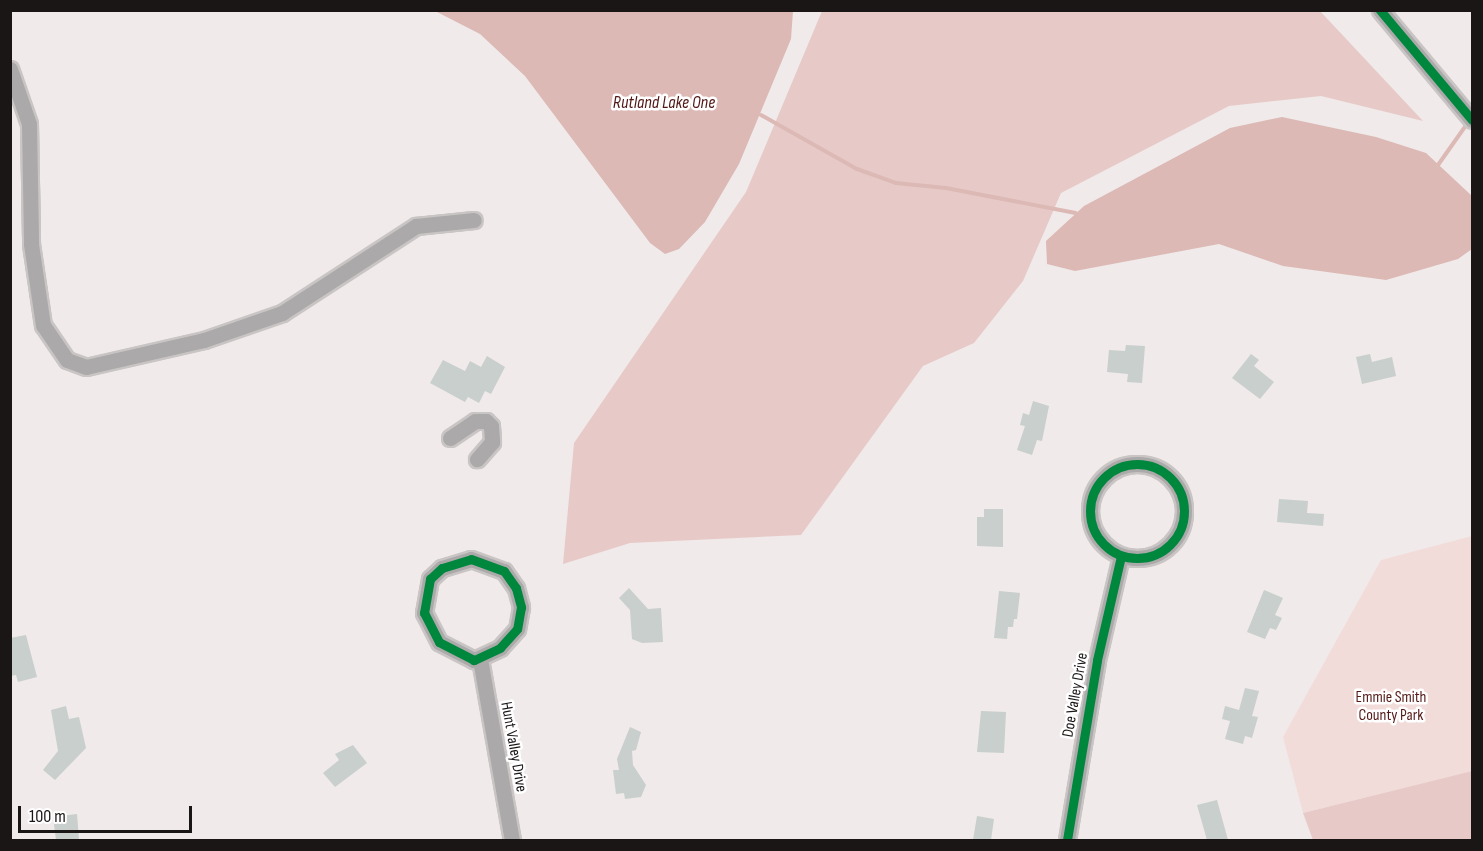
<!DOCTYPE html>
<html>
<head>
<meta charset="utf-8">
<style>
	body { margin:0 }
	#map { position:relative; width:1483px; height:851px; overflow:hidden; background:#f0eaea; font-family:"Sofia Sans Condensed",sans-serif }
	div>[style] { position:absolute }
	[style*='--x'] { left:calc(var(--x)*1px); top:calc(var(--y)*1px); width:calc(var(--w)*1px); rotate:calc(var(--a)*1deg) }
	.green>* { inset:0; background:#f2dcda }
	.forest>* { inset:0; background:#e7cac7 }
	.water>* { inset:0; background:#dcb9b5 }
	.stream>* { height:4px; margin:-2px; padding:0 2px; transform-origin:2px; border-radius:2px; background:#dcb9b5 }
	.building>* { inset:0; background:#c8cfcc }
	.roads { filter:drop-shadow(2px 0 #c9c5c4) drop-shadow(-2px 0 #c9c5c4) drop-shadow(0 2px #c9c5c4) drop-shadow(0 -2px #c9c5c4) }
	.minor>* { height:15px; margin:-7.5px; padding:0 7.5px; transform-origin:7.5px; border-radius:7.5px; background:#aba9a9 }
	.minor>.ring { margin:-7.5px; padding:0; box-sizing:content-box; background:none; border:15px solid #aba9a9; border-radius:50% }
	.cycleway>* { height:9px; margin:-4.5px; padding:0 4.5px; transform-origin:4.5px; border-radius:4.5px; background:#00873e }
	.cycleway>.ring { margin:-4.5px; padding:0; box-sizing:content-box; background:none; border:9px solid #00873e; border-radius:50% }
	span { translate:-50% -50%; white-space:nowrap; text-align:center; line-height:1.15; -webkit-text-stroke:5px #fff; paint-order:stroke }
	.street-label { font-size:16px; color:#1a1615 }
	.park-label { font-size:16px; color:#551b19 }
	.water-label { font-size:18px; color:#511715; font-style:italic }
	.frame { position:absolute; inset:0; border:12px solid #1a1615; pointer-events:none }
	.scale { position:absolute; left:18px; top:806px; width:174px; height:27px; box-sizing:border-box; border:3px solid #1a1615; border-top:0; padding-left:8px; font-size:18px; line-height:21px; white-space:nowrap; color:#1a1615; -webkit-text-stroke:4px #fff; paint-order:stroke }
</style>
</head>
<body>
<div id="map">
	<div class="green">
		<i style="clip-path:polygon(1472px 536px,1472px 771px,1303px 813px,1283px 737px,1381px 560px)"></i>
	</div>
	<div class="forest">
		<i style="clip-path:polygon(822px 11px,1320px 11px,1423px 121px,1321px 96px,1229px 106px,1061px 193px,1023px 281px,974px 343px,923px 366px,801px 535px,630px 543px,563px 564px,574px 443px,746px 192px)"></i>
		<i style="clip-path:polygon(1472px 771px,1472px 840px,1313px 840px,1303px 813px)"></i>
	</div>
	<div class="water">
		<i style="clip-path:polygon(435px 11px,793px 11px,791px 39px,739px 164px,705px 222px,679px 249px,665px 254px,650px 243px,525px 76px,480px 34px)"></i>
		<i style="clip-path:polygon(1282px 117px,1376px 137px,1426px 153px,1472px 196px,1472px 249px,1458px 259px,1386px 280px,1283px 266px,1219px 244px,1075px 271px,1047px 264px,1046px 241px,1084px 206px,1230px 128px)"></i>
	</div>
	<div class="stream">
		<i style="--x:761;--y:115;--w:110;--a:29.4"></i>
		<i style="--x:857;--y:169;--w:41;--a:19.7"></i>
		<i style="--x:896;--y:183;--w:50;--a:5.7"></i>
		<i style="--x:946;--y:188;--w:132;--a:10.9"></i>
		<i style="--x:1438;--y:165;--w:54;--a:-54.8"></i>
	</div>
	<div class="building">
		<i style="clip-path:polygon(1126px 345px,1145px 346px,1142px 383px,1127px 382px,1128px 374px,1107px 372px,1109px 350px,1125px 351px)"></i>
		<i style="clip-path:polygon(1251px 354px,1259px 360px,1254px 366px,1274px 382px,1260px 399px,1232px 378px)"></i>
		<i style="clip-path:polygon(1370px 354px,1372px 362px,1392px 357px,1396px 376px,1362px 384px,1356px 357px)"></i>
		<i style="clip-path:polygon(487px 356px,505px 367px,491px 394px,485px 391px,479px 403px,468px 397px,465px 402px,430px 383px,443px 360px,465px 371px,470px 361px,481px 367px)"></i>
		<i style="clip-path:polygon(1033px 401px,1049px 406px,1042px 441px,1037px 440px,1032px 455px,1017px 450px,1025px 426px,1020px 425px,1023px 413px,1029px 415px)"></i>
		<i style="clip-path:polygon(1279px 499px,1308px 501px,1307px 513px,1324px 514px,1323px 526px,1277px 522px)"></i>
		<i style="clip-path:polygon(984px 509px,1003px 509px,1003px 547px,977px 546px,977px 517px,984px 517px)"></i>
		<i style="clip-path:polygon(629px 588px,648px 609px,661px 608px,663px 642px,642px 643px,632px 639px,630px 610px,619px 598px)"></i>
		<i style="clip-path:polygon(1264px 590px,1283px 598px,1275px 615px,1282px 618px,1276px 630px,1270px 628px,1265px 639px,1247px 632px)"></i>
		<i style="clip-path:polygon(999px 591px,1020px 593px,1017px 619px,1014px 619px,1013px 627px,1008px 627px,1007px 639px,994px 638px)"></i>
		<i style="clip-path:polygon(26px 635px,37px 677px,18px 682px,16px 675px,10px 676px,10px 638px)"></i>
		<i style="clip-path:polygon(1245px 688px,1259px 691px,1252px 716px,1258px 717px,1252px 738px,1245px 736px,1243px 744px,1225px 739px,1230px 721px,1222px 719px,1225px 706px,1239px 710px)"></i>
		<i style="clip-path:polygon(66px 706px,69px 719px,79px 717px,86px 748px,55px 780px,43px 770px,58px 751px,51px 710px)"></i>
		<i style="clip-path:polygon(981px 711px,1006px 712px,1004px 753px,977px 752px)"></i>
		<i style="clip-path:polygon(630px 727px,641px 732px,636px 750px,632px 751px,633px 765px,646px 785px,641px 797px,625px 799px,624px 793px,616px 794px,613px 770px,619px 770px,617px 759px)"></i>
		<i style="clip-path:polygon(353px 745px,367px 763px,335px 787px,323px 773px,339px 760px,335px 754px)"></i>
		<i style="clip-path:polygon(1217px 800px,1228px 840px,1207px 840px,1197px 805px)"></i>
		<i style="clip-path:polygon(77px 814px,79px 840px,56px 840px,53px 817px)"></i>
		<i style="clip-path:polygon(977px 816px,994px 819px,991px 840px,973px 840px)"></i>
	</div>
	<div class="roads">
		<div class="minor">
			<i style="--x:1380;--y:10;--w:143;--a:50.1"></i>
			<i style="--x:10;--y:69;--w:58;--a:70.9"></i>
			<i style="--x:29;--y:124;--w:120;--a:89"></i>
			<i style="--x:31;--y:244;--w:82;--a:81.6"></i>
			<i style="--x:43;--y:325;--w:42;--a:55.6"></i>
			<i style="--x:67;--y:360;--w:20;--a:20"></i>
			<i style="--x:86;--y:367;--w:121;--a:-12.9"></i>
			<i style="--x:204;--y:340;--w:83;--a:-19.1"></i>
			<i style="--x:282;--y:313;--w:160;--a:-33"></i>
			<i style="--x:416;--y:226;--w:58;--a:-5.9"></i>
			<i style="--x:450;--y:438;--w:30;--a:-34"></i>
			<i style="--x:475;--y:421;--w:11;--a:0"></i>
			<i style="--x:486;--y:421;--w:7;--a:45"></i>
			<i style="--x:491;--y:426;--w:16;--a:86"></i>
			<i style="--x:492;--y:442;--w:23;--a:131"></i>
			<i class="ring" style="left:1090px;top:464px;width:79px;height:79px"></i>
			<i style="--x:471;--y:559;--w:35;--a:20"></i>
			<i style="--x:504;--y:571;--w:21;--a:55"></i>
			<i style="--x:516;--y:588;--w:20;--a:75"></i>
			<i style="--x:521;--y:607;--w:22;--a:100"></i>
			<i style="--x:517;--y:629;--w:25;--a:132"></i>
			<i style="--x:500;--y:648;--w:29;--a:155"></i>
			<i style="--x:474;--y:660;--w:39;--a:-153"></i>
			<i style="--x:439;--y:642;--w:33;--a:-117"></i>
			<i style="--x:424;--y:613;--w:35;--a:-80"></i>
			<i style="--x:430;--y:579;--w:16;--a:-43"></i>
			<i style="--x:442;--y:568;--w:30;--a:-17"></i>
			<i style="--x:480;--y:659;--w:184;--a:80"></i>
			<i style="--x:1067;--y:840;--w:182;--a:-80.5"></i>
			<i style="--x:1097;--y:660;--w:107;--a:-77"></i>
		</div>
	</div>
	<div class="cycleway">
		<i style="--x:1380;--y:10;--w:143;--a:50.1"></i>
		<i class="ring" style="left:1090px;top:464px;width:85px;height:85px"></i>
		<i style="--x:471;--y:559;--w:35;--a:20"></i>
		<i style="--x:504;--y:571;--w:21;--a:55"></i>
		<i style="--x:516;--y:588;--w:20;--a:75"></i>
		<i style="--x:521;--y:607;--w:22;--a:100"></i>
		<i style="--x:517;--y:629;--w:25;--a:132"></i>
		<i style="--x:500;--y:648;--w:29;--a:155"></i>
		<i style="--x:474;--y:660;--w:39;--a:-153"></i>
		<i style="--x:439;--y:642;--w:33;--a:-117"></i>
		<i style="--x:424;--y:613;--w:35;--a:-80"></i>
		<i style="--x:430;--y:579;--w:16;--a:-43"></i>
		<i style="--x:442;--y:568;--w:30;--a:-17"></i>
		<i style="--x:1067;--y:840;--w:182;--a:-80.5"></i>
		<i style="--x:1097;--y:660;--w:107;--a:-77"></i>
	</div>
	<div class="street-label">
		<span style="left:1076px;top:695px;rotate:-80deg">Doe Valley Drive</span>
		<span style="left:513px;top:747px;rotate:80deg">Hunt Valley Drive</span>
	</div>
	<div class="park-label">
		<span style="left:1391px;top:707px">Emmie Smith<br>County Park</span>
	</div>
	<div class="water-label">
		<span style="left:664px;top:103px">Rutland Lake One</span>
	</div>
	<div class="frame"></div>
	<div class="scale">100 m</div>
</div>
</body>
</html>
